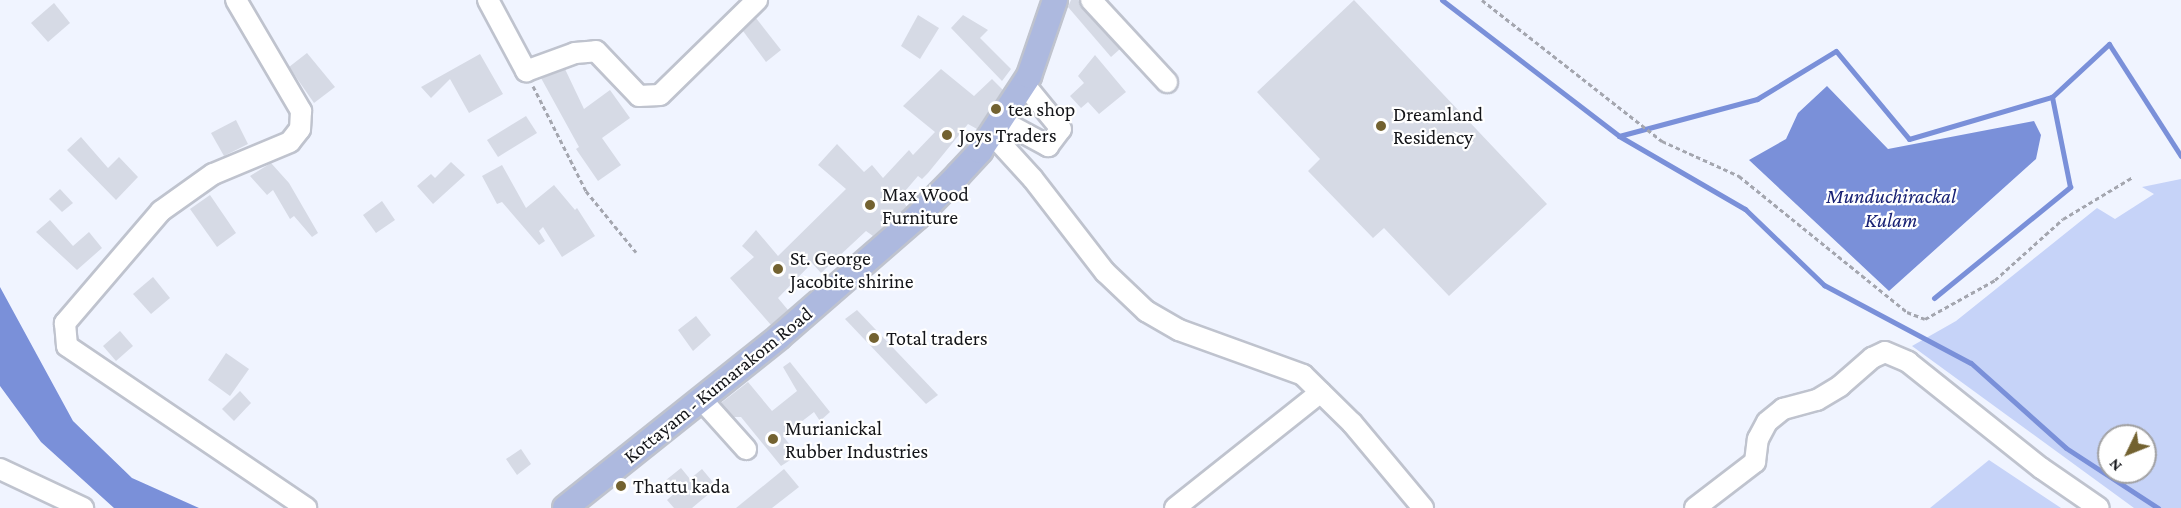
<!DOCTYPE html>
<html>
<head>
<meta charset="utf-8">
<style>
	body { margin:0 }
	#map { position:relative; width:2181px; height:508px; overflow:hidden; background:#f0f4ff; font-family:"Crimson Pro",serif }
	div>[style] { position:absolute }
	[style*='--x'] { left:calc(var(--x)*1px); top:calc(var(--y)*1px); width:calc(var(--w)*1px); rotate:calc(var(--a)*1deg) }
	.green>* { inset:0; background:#c6d3f8 }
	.water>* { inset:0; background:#7a90d9 }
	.stream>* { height:5px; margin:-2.5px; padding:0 2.5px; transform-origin:2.5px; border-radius:2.5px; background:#7a90d9 }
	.building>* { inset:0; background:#d6dae5 }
	.path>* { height:3px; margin-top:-1.5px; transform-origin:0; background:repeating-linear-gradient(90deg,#a4a6af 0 4.5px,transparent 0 7.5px) }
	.roads { filter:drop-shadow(2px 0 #bfc3ce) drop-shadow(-2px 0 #bfc3ce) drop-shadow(0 2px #bfc3ce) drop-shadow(0 -2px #bfc3ce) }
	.minor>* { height:20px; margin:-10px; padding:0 10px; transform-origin:10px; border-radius:10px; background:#fff }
	.major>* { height:24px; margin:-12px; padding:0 12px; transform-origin:12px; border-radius:12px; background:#adb9df }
	.dots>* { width:16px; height:16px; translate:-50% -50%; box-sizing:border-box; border:3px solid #fff; border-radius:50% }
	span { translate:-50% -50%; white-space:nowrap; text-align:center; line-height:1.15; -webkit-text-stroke:4.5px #fff; paint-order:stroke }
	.poi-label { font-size:20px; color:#141519 }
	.left { translate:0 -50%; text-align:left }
	.street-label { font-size:20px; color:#141519 }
	.water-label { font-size:21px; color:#182174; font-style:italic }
	.north { position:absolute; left:2097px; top:424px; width:60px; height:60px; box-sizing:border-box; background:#fff; border:2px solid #a1a1a3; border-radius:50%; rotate:227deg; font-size:16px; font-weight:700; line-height:24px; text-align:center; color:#141519 }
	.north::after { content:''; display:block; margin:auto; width:21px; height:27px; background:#736230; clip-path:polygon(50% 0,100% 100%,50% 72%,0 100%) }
</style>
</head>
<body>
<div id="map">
	<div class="green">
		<i style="clip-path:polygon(evenodd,2181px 179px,2181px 508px,2134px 508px,1912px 346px,1956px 321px,2097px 208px,2115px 219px,2154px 194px,2142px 187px,2181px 179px,2109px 436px,2145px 436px,2145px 472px,2109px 472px,2109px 436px)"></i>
		<i style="clip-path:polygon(1989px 460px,2061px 508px,1930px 508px)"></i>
	</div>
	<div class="water">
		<i style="clip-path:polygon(1827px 86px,1888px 149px,2034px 121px,2041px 135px,2036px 159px,1889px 291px,1749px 160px,1786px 139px,1798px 113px)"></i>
		<i style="clip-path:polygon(0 287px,73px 421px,132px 478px,199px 508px,114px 508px,41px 442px,0 386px)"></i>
	</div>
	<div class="stream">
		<i style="--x:1442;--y:0;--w:223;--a:37.5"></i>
		<i style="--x:1619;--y:136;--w:146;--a:30.1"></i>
		<i style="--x:1745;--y:209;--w:110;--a:43.9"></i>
		<i style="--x:1824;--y:285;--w:166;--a:28"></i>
		<i style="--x:1971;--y:363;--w:127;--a:41.8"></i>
		<i style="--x:2066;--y:448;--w:110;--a:33.1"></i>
		<i style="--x:1619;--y:136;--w:143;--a:-15"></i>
		<i style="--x:1757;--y:99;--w:92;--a:-31.3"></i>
		<i style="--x:1836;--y:51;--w:114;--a:50.3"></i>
		<i style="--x:1909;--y:139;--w:149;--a:-16.4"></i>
		<i style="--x:1934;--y:298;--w:176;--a:-39.2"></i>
		<i style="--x:2070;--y:187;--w:92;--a:-101.3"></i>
		<i style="--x:2052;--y:97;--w:78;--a:-42.9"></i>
		<i style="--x:2109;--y:44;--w:133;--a:57.3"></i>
	</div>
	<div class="building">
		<i style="clip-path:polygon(1071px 0,1078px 0,1120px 49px,1111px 57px,1068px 7px)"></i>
		<i style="clip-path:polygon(1354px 0,1547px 204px,1449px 296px,1384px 228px,1373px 238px,1308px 171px,1320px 159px,1257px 92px)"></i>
		<i style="clip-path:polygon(54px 3px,70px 23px,48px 42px,31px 23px)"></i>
		<i style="clip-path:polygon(918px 15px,939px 28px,920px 59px,901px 46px)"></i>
		<i style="clip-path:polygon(963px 15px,988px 30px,980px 38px,1011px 69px,1002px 81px,951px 28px)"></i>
		<i style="clip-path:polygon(756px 18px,781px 50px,766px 62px,743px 31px)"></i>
		<i style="clip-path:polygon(307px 53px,335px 87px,314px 103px,289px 67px)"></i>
		<i style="clip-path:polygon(480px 54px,503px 94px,469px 113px,450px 79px,431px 98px,421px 87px)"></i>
		<i style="clip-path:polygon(1095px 55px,1126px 92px,1099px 114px,1088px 102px,1081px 108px,1070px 96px,1084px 83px,1078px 76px)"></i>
		<i style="clip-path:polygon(565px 69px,584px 109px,610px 90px,630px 118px,602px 138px,621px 165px,598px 181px,576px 149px,579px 147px,541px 78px)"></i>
		<i style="clip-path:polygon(941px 69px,974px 96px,992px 79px,1003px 90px,977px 129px,968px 124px,928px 173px,922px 179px,918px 176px,900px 197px,907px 207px,873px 236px,866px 231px,821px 273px,812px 263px,778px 298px,788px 310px,771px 325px,730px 278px,754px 257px,742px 246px,756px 230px,778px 256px,846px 189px,818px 165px,837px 144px,864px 172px,872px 165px,883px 178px,909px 150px,913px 155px,935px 132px,903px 106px)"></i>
		<i style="clip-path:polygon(526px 116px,537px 133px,498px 157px,487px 140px)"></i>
		<i style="clip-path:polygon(236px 120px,248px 144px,224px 156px,211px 133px)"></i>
		<i style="clip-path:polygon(81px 137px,108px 168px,119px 157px,138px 177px,116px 200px,67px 150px)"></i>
		<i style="clip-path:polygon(451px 162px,465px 175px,433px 204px,417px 186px,431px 174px,435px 178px)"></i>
		<i style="clip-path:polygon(271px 163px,289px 183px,318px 233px,312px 237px,294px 216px,290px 219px,273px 190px,267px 195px,250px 176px)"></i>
		<i style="clip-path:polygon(502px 165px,526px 208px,554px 185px,575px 210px,577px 208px,595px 236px,562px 257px,543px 227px,539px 231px,545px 241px,539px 245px,502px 202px,497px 204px,482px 176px)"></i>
		<i style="clip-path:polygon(60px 189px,73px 203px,62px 212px,49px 199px)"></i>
		<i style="clip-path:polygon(210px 195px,236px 233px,217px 247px,190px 209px)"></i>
		<i style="clip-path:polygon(382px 201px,395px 220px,376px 233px,363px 215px)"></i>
		<i style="clip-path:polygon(50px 220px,73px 246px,89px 232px,102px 248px,77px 270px,36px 232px)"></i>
		<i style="clip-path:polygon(153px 277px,170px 298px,151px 314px,133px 294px)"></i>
		<i style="clip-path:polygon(857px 310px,938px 395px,926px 404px,845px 319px)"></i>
		<i style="clip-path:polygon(696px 316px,711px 335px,693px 351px,678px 330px)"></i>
		<i style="clip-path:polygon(120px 331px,133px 346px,116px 361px,103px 346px)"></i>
		<i style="clip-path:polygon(226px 353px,249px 369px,230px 396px,208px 380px)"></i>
		<i style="clip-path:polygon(790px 362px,830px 412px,820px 421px,814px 412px,783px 436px,798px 455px,781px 466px,741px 417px,733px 417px,721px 403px,748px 382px,772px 411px,797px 391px,783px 367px)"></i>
		<i style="clip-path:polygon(240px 391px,251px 403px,234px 421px,222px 409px)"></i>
		<i style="clip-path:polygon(521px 449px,531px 464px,517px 475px,506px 459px)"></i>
		<i style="clip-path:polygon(681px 468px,690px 479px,702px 469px,717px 487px,692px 508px,674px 508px,667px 500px,676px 492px,666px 480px)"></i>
		<i style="clip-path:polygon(784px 469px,799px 487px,772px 508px,736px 508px)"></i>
	</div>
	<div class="path">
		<i style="--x:1482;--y:0;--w:229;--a:38.1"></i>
		<i style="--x:1662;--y:141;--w:85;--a:24.4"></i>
		<i style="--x:1739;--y:176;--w:216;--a:39"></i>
		<i style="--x:1907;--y:312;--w:19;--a:21"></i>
		<i style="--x:1925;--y:319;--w:80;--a:-29.1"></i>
		<i style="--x:1995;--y:280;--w:91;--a:-41.9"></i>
		<i style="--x:2063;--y:219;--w:82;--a:-31"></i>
		<i style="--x:533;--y:86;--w:118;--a:63.2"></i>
		<i style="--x:586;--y:191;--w:79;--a:50.7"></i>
	</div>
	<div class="roads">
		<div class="minor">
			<i style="--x:236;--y:0;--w:129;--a:59.6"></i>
			<i style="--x:301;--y:111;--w:18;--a:93"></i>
			<i style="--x:300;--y:129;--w:16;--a:128"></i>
			<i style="--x:290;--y:142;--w:83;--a:157.4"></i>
			<i style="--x:213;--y:174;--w:64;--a:144.6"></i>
			<i style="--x:161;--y:211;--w:148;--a:130.6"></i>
			<i style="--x:65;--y:323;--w:23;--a:85"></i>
			<i style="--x:67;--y:346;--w:289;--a:34.1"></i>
			<i style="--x:488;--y:0;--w:81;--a:61.8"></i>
			<i style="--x:526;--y:71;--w:52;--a:-20.2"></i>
			<i style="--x:575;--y:53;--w:21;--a:-5"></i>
			<i style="--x:596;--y:51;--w:62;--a:46.3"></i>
			<i style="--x:639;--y:96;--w:21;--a:-3"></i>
			<i style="--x:660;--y:95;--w:136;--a:-44.4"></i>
			<i style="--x:1091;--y:0;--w:112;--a:47.2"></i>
			<i style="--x:1000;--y:120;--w:55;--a:28.4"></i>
			<i style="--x:1048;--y:146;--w:21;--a:-53"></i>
			<i style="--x:1061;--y:129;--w:58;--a:-129.4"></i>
			<i style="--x:991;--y:133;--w:62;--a:47.6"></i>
			<i style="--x:1033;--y:179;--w:118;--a:52.3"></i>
			<i style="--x:1105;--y:272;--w:57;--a:43.6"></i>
			<i style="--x:1146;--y:311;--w:38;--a:30"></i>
			<i style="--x:1179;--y:330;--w:132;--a:19.9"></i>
			<i style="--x:1303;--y:375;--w:69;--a:44.4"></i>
			<i style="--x:1352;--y:423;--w:111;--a:50.1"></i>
			<i style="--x:702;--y:400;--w:66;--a:48.1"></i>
			<i style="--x:0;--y:469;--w:92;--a:25.2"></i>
			<i style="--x:1175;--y:508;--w:186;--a:-38.5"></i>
			<i style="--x:1695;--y:508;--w:76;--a:-37.5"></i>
			<i style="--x:1755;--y:462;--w:23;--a:-83"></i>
			<i style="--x:1758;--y:439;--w:19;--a:-62"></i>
			<i style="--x:1767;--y:422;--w:21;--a:-39"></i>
			<i style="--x:1783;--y:409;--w:35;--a:-15"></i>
			<i style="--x:1817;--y:400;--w:27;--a:-31"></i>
			<i style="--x:1840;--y:386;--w:43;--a:-41.2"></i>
			<i style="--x:1872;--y:358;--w:14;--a:-25"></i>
			<i style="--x:1885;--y:352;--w:25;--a:23"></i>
			<i style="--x:1908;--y:362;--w:170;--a:38.6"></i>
			<i style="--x:2041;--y:468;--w:70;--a:34.6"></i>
		</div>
		<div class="major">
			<i style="--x:565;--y:508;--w:274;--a:-38.6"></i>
			<i style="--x:779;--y:337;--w:183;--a:-41"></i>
			<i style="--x:917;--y:217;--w:59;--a:-45.7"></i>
			<i style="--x:958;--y:175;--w:33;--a:-47"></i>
			<i style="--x:980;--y:151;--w:90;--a:-56.8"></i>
			<i style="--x:1029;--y:76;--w:80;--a:-71.1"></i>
		</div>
	</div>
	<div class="dots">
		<i style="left:996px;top:109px;background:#736230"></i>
		<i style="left:1381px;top:126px;background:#736230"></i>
		<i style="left:947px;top:135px;background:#736230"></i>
		<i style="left:870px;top:205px;background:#736230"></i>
		<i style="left:778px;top:269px;background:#736230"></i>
		<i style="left:874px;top:338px;background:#736230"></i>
		<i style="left:773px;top:439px;background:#736230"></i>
		<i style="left:621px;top:486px;background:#736230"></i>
	</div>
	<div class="poi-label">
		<span class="left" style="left:1008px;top:109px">tea shop</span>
		<span class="left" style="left:1393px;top:126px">Dreamland<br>Residency</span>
		<span class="left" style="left:959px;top:135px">Joys Traders</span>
		<span class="left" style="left:882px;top:206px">Max Wood<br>Furniture</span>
		<span class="left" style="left:790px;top:270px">St. George<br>Jacobite shirine</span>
		<span class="left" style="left:886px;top:338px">Total traders</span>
		<span class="left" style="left:785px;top:440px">Murianickal<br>Rubber Industries</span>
		<span class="left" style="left:633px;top:486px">Thattu kada</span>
	</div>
	<div class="street-label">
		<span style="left:718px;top:385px;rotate:-39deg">Kottayam - Kumarakom Road</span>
	</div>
	<div class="water-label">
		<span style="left:1891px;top:208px">Munduchirackal<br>Kulam</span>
	</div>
	<div class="north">N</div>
</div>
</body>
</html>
